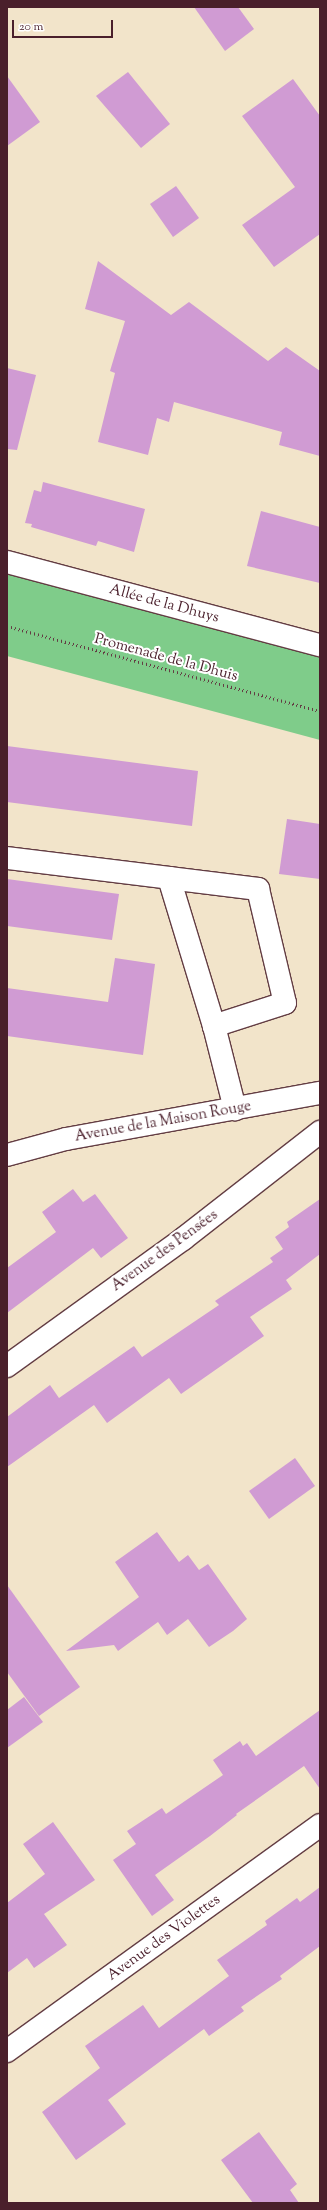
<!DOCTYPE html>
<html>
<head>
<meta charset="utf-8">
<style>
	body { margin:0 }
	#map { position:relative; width:327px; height:2210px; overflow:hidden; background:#f2e4ca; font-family:"Sorts Mill Goudy",serif }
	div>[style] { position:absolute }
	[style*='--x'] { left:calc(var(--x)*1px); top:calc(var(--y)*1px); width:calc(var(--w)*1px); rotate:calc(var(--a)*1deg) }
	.green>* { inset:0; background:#7fcc8a }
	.building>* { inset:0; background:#d09bd3 }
	.path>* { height:2.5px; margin-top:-1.25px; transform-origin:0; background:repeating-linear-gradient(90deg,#633d43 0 1px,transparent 0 4px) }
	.roads { filter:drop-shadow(1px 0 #633d43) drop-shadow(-1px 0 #633d43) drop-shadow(0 1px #633d43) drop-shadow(0 -1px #633d43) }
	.minor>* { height:22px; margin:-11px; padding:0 11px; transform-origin:11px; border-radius:11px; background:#fff }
	.major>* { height:22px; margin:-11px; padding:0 11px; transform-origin:11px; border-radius:11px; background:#fff }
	span { translate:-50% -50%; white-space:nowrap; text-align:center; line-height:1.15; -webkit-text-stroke:4px #fff; paint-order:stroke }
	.street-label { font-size:15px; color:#4a1f2b }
	.frame { position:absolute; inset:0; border:8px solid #4a1f2b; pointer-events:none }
	.scale { position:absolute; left:12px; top:20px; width:101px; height:18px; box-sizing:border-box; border:2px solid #4a1f2b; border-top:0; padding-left:5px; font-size:12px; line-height:14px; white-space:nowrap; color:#4a1f2b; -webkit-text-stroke:3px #fff; paint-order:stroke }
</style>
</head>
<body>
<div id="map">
	<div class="green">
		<i style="clip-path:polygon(7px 562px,320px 645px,320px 740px,7px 656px)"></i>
	</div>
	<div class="building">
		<i style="clip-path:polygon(194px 7px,238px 7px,254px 29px,225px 51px)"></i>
		<i style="clip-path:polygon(128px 72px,170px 124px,141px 148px,96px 96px)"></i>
		<i style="clip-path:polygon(7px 76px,40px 122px,7px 146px)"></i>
		<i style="clip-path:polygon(293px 79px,320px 116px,320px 234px,274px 267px,242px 225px,295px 187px,242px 116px)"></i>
		<i style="clip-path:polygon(176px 186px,199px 218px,173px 237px,150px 204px)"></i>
		<i style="clip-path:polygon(98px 261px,171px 315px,189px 302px,268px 361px,286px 347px,320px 371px,320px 456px,279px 445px,282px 432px,174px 402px,169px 422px,157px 418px,148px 455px,98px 442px,115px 373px,110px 371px,125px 321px,85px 309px)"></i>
		<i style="clip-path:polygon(7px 368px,36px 375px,17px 450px,7px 449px)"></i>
		<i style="clip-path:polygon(43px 482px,145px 509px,134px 552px,98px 541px,96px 546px,31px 527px,32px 524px,25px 523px,34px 490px,41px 492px)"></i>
		<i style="clip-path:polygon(261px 511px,320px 527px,320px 583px,247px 566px)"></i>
		<i style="clip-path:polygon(7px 746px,198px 771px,192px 826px,7px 802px)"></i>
		<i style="clip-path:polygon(287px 819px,320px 824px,320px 879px,279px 874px)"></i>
		<i style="clip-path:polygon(7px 879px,119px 894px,112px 940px,7px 926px)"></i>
		<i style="clip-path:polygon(115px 958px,155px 964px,143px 1055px,7px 1036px,7px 988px,108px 1002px)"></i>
		<i style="clip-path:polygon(73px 1189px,83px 1202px,95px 1194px,128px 1238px,101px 1258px,93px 1248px,7px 1313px,7px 1268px,56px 1232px,42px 1212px)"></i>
		<i style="clip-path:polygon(320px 1199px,320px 1254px,286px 1280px,292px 1289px,250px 1317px,264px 1336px,181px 1394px,169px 1378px,107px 1423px,94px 1405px,7px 1467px,7px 1417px,50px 1385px,59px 1398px,134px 1346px,142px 1357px,219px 1305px,215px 1301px,273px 1262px,270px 1258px,283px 1249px,275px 1237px,289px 1227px,287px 1222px)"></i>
		<i style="clip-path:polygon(295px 1458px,315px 1486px,269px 1519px,249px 1491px)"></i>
		<i style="clip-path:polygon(157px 1532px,179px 1562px,188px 1555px,199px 1570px,208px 1564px,247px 1619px,233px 1631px,209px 1647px,188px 1619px,167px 1635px,158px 1622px,118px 1651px,114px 1645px,66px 1651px,139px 1597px,115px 1562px)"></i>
		<i style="clip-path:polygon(7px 1585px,80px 1687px,39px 1716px,7px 1672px)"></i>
		<i style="clip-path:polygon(24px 1697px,43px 1722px,7px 1748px,7px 1710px)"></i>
		<i style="clip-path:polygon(320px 1710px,320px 1789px,304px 1766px,236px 1814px,237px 1815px,210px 1836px,155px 1875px,174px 1900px,152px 1916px,113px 1860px,136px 1844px,127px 1831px,162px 1808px,166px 1814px,223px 1775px,213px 1760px,240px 1741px,243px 1746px,247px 1743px,256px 1756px)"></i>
		<i style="clip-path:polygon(53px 1822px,95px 1880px,44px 1914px,67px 1945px,34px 1968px,27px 1958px,7px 1973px,7px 1903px,45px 1874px,23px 1844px)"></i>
		<i style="clip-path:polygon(320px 1887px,320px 1946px,280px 1976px,282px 1979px,241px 2007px,244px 2011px,209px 2036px,204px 2029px,108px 2100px,126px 2124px,76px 2160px,42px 2112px,100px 2068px,85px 2046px,143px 2005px,159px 2028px,229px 1976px,217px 1960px,267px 1925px,265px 1921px,297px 1898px,300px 1902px)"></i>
		<i style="clip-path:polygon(259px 2132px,297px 2184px,290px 2190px,299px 2203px,253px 2203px,221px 2160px)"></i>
	</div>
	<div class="path">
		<i style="--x:7;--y:626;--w:324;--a:15.2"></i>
	</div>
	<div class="roads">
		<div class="minor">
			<i style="--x:7;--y:562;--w:324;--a:14.9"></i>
			<i style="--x:7;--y:858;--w:163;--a:7"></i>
			<i style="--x:169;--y:878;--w:155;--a:73.1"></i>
			<i style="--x:214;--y:1026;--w:86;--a:75.8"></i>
			<i style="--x:169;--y:878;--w:90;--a:7"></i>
			<i style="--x:258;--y:889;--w:117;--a:76.7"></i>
			<i style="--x:285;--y:1003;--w:75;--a:162.1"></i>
			<i style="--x:7;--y:1366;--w:217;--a:-35.8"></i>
			<i style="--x:183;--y:1239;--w:174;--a:-38"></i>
			<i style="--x:7;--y:2051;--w:386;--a:-35.8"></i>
		</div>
		<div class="major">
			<i style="--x:7;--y:1155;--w:61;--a:-15.2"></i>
			<i style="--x:66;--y:1139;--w:258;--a:-10.3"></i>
		</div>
	</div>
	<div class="street-label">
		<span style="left:164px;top:604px;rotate:15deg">Allée de la Dhuys</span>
		<span style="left:166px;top:658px;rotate:15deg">Promenade de la Dhuis</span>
		<span style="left:163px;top:1122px;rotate:-10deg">Avenue de la Maison Rouge</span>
		<span style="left:165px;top:1251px;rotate:-36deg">Avenue des Pensées</span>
		<span style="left:164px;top:1938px;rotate:-36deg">Avenue des Violettes</span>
	</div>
	<div class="frame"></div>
	<div class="scale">20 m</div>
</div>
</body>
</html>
